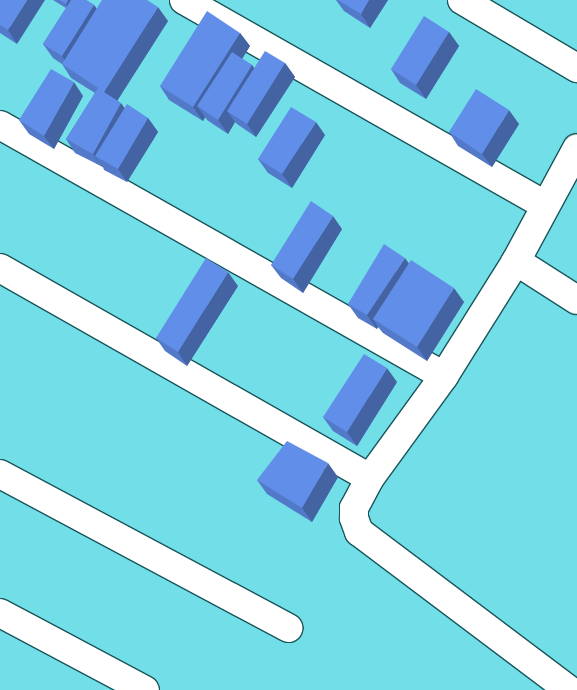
<!DOCTYPE html>
<html>
<head>
<meta charset="utf-8">
<style>
	body { margin:0 }
	#map { position:relative; width:577px; height:690px; overflow:hidden; background:#71dee8; font-family:"PT Serif",serif }
	div>[style] { position:absolute }
	[style*='--x'] { left:calc(var(--x)*1px); top:calc(var(--y)*1px); width:calc(var(--w)*1px); rotate:calc(var(--a)*1deg) }
	.roads { filter:drop-shadow(1px 0 #19565b) drop-shadow(-1px 0 #19565b) drop-shadow(0 1px #19565b) drop-shadow(0 -1px #19565b) }
	.minor>* { height:28px; margin:-14px; padding:0 14px; transform-origin:14px; border-radius:14px; background:#fff }
	.wall>* { inset:0; background:#537ac8 }
	.shaded-wall>* { inset:0; background:#4463a2 }
	.building>* { inset:0; background:#618ee8 }
	span { translate:-50% -50%; white-space:nowrap; text-align:center; line-height:1.15; -webkit-text-stroke:4px #7fecf5; paint-order:stroke }
</style>
</head>
<body>
<div id="map">
	<div class="roads">
		<div class="minor">
			<i style="--x:184;--y:0;--w:415;--a:29.6"></i>
			<i style="--x:462;--y:0;--w:134;--a:30.6"></i>
			<i style="--x:0;--y:125;--w:510;--a:29.48"></i>
			<i style="--x:516;--y:261;--w:72;--a:32.6"></i>
			<i style="--x:0;--y:268;--w:425;--a:29.6"></i>
			<i style="--x:0;--y:474;--w:327;--a:28.1"></i>
			<i style="--x:0;--y:613;--w:164;--a:28"></i>
			<i style="--x:569;--y:690;--w:263;--a:-143"></i>
			<i style="--x:359;--y:532;--w:15;--a:-110"></i>
			<i style="--x:354;--y:518;--w:10;--a:-90"></i>
			<i style="--x:354;--y:508;--w:34;--a:-62"></i>
			<i style="--x:370;--y:478;--w:126;--a:-54"></i>
			<i style="--x:444;--y:376;--w:136;--a:-57.9"></i>
			<i style="--x:516;--y:261;--w:128;--a:-61.6"></i>
		</div>
	</div>
	<div class="wall">
		<i style="clip-path:polygon(0 0,17px 44px,0 33px)"></i>
		<i style="clip-path:polygon(53px 0,86px 0,94px 5px,97px 9px,168px 21px,117px 100px,124px 108px,148px 118px,158px 132px,127px 182px,104px 170px,103px 167px,75px 153px,66px 139px,95px 93px,71px 78px,62px 64px,53px 58px,43px 44px,66px 8px)"></i>
		<i style="clip-path:polygon(336px 0,388px 0,370px 28px,344px 11px)"></i>
		<i style="clip-path:polygon(449px 32px,459px 46px,426px 99px,400px 83px,391px 69px)"></i>
		<i style="clip-path:polygon(240px 33px,250px 46px,242px 59px,252px 65px,254px 68px,285px 63px,295px 77px,256px 137px,237px 124px,235px 122px,228px 134px,207px 120px,205px 117px,203px 121px,169px 100px,160px 86px)"></i>
		<i style="clip-path:polygon(83px 96px,54px 149px,29px 134px,19px 120px)"></i>
		<i style="clip-path:polygon(519px 124px,492px 167px,458px 146px,449px 132px)"></i>
		<i style="clip-path:polygon(325px 135px,292px 188px,268px 173px,258px 159px)"></i>
		<i style="clip-path:polygon(342px 229px,303px 293px,281px 278px,271px 265px)"></i>
		<i style="clip-path:polygon(409px 263px,464px 302px,427px 361px,383px 333px,378px 327px,377px 329px,358px 318px,348px 304px)"></i>
		<i style="clip-path:polygon(238px 286px,187px 366px,165px 351px,156px 338px)"></i>
		<i style="clip-path:polygon(397px 382px,357px 446px,333px 431px,323px 417px)"></i>
		<i style="clip-path:polygon(338px 477px,312px 522px,267px 494px,257px 480px)"></i>
	</div>
	<div class="shaded-wall">
		<i style="clip-path:polygon(27px 0,45px 0,17px 44px,8px 30px)"></i>
		<i style="clip-path:polygon(68px 0,78px 0,71px 12px,66px 4px)"></i>
		<i style="clip-path:polygon(369px 0,388px 0,370px 28px,361px 14px)"></i>
		<i style="clip-path:polygon(94px 5px,104px 19px,72px 70px,62px 56px)"></i>
		<i style="clip-path:polygon(158px 7px,168px 21px,114px 106px,104px 92px)"></i>
		<i style="clip-path:polygon(449px 32px,459px 46px,426px 99px,416px 85px)"></i>
		<i style="clip-path:polygon(240px 33px,250px 46px,208px 113px,197px 106px,205px 117px,203px 121px,193px 107px)"></i>
		<i style="clip-path:polygon(285px 63px,295px 77px,256px 137px,247px 124px)"></i>
		<i style="clip-path:polygon(252px 65px,262px 79px,227px 111px,235px 122px,228px 134px,218px 120px)"></i>
		<i style="clip-path:polygon(74px 82px,83px 96px,54px 149px,44px 136px)"></i>
		<i style="clip-path:polygon(121px 103px,131px 117px,95px 156px,102px 167px,93px 154px)"></i>
		<i style="clip-path:polygon(509px 110px,519px 124px,492px 167px,482px 154px)"></i>
		<i style="clip-path:polygon(148px 118px,158px 132px,127px 182px,118px 169px)"></i>
		<i style="clip-path:polygon(316px 122px,325px 135px,292px 188px,282px 174px)"></i>
		<i style="clip-path:polygon(333px 216px,342px 229px,303px 293px,293px 279px)"></i>
		<i style="clip-path:polygon(405px 258px,415px 272px,373px 319px,378px 327px,377px 329px,367px 315px)"></i>
		<i style="clip-path:polygon(228px 272px,238px 286px,187px 366px,178px 352px)"></i>
		<i style="clip-path:polygon(454px 288px,464px 302px,427px 361px,417px 347px)"></i>
		<i style="clip-path:polygon(387px 368px,397px 382px,357px 446px,347px 432px)"></i>
		<i style="clip-path:polygon(328px 463px,338px 477px,312px 522px,302px 508px)"></i>
	</div>
	<div class="building">
		<i style="clip-path:polygon(0 0,27px 0,8px 30px,0 25px)"></i>
		<i style="clip-path:polygon(59px 0,68px 0,66px 4px)"></i>
		<i style="clip-path:polygon(71px 0,86px 0,94px 5px,62px 56px,43px 44px)"></i>
		<i style="clip-path:polygon(102px 0,147px 0,158px 7px,104px 92px,121px 103px,93px 154px,66px 139px,98px 88px,101px 90px,62px 64px)"></i>
		<i style="clip-path:polygon(338px 0,369px 0,361px 14px)"></i>
		<i style="clip-path:polygon(207px 11px,240px 33px,193px 107px,160px 86px)"></i>
		<i style="clip-path:polygon(424px 16px,449px 32px,416px 85px,391px 69px)"></i>
		<i style="clip-path:polygon(265px 51px,285px 63px,247px 124px,227px 111px)"></i>
		<i style="clip-path:polygon(232px 52px,252px 65px,218px 120px,197px 106px)"></i>
		<i style="clip-path:polygon(51px 69px,74px 82px,44px 136px,19px 120px)"></i>
		<i style="clip-path:polygon(476px 89px,509px 110px,482px 154px,449px 132px)"></i>
		<i style="clip-path:polygon(127px 104px,148px 118px,118px 169px,95px 156px)"></i>
		<i style="clip-path:polygon(291px 107px,316px 122px,282px 174px,258px 159px)"></i>
		<i style="clip-path:polygon(311px 201px,333px 216px,293px 279px,271px 265px)"></i>
		<i style="clip-path:polygon(384px 244px,405px 258px,367px 315px,348px 304px)"></i>
		<i style="clip-path:polygon(206px 258px,228px 272px,178px 352px,156px 338px)"></i>
		<i style="clip-path:polygon(411px 260px,454px 288px,417px 347px,373px 319px)"></i>
		<i style="clip-path:polygon(364px 354px,387px 368px,347px 432px,323px 417px)"></i>
		<i style="clip-path:polygon(287px 441px,328px 463px,302px 508px,257px 480px)"></i>
	</div>
</div>
</body>
</html>
